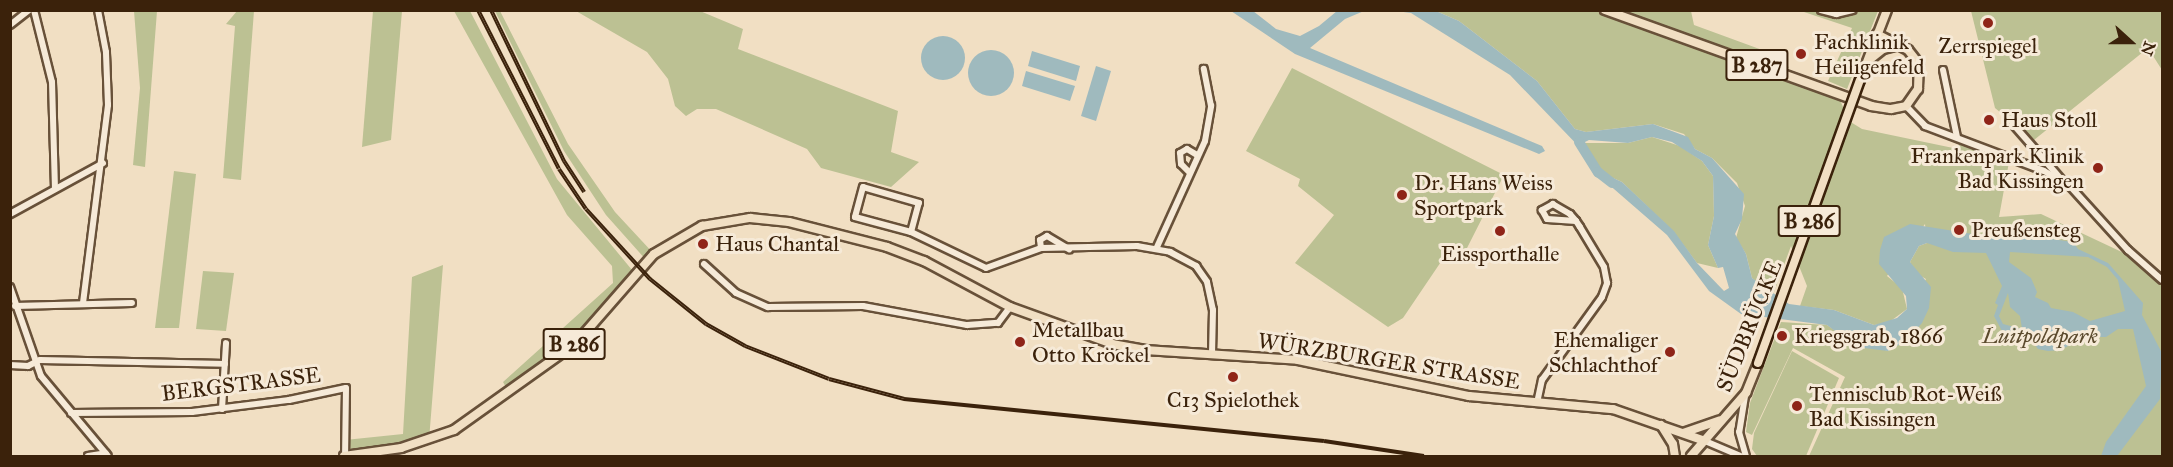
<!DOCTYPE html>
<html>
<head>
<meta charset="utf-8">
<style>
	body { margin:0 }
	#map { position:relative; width:2173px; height:467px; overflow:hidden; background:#f1dfc3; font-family:"IM FELL Great Primer",serif }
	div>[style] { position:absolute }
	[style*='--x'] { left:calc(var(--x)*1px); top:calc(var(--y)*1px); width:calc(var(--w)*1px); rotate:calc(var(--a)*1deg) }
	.green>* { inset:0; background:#bcc193 }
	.water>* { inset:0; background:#9fbabe }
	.round { border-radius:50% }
	.river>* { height:10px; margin:-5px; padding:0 5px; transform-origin:5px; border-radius:5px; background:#9fbabe }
	.roads { filter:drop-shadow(2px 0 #685139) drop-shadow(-2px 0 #685139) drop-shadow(0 2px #685139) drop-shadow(0 -2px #685139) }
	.minor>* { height:6px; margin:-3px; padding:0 3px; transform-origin:3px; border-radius:3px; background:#f6ead8 }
	.major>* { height:8px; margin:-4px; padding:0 4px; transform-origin:4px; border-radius:4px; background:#f1dfc3 }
	.rail>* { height:4px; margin-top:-2px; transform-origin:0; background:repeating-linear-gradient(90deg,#f6ead8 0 4.5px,#3b220b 0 9px); box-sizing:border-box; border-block:2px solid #3b220b }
	.bridges { filter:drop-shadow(2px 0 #3b220b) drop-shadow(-2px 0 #3b220b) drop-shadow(0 2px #3b220b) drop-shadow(0 -2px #3b220b) }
	.major-bridge>* { height:8px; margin:-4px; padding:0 4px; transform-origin:4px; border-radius:4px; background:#f1dfc3 }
	.dots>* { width:16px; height:16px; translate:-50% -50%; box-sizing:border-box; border:3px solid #f6ead8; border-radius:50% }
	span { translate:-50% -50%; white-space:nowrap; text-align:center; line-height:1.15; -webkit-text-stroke:6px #f6ead8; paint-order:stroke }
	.shield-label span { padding:2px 4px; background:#f6ead8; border:2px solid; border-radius:4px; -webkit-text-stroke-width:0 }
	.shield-label { font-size:21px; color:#3b220b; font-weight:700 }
	.poi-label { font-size:22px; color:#3b220b }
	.left { translate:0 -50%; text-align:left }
	.right { translate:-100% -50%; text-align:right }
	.street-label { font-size:22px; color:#3b220b }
	.park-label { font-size:22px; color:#5b4a2d; font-style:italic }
	.frame { position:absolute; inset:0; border:12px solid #3b220b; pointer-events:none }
	.north { position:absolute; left:2101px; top:12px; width:60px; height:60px; -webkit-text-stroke:4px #f6ead8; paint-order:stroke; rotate:111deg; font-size:16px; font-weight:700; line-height:24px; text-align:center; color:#3b220b }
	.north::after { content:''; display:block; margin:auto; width:21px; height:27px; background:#3b220b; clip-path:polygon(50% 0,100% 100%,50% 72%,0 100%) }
</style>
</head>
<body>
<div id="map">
	<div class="green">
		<i style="clip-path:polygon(134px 11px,157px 11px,145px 167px,133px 165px,140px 88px)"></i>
		<i style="clip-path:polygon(237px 11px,254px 11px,241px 180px,223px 178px,235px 26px,226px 24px)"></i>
		<i style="clip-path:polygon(373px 11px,402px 11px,391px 140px,362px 147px)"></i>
		<i style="clip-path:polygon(454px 11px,470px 11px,557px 179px,632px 270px,627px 283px,576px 343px,508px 391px,503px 382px,613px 283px,612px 266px,567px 215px)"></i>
		<i style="clip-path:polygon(495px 11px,500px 11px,568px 144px,615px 212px,654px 254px,647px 261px,606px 215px,564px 151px)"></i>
		<i style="clip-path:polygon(576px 11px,700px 11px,743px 29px,738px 49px,898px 111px,891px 152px,919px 162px,891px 187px,821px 168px,807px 149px,716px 109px,697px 109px,686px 116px,675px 106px,668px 79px,647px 52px)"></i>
		<i style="clip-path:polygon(1436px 11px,1596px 11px,1840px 100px,1849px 121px,1862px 129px,1958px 149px,1959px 143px,2009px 162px,1999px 217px,2041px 214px,2126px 254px,2162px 286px,2162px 456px,1809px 456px,1845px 377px,1793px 348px,1752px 435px,1746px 432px,1750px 403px,1781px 322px,1827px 325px,1846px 338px,1888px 351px,1926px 279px,1917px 274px,1910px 262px,1919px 246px,1927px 243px,1925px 224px,1887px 276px,1902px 288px,1907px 309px,1888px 323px,1874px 325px,1834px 310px,1800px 306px,1807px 286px,1791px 246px,1773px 295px,1752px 278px,1746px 254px,1736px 238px,1745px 206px,1737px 183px,1712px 158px,1695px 149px,1684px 134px,1653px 124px,1586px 132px,1575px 129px,1537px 81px,1459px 21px)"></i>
		<i style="clip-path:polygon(1618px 11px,1691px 11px,1694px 25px,1784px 58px,1789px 68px)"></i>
		<i style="clip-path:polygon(1801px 11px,1878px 11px,1847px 89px,1828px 81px,1852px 28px)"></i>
		<i style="clip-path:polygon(1971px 11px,2162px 11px,2162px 70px,2148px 48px,2034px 140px,1995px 108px)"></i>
		<i style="clip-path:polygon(1292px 68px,1504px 175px,1466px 250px,1453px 244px,1403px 318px,1388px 327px,1295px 263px,1334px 215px,1298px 186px,1300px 179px,1246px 151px)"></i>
		<i style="clip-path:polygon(1652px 137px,1680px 146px,1702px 161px,1713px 176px,1714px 216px,1708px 245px,1718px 268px,1697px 263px,1673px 231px,1622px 182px,1602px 173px,1583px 143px,1628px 143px)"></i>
		<i style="clip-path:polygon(174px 171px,196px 174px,179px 328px,155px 328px)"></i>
		<i style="clip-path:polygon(443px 265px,429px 440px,345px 456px,345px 440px,403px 434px,412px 277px)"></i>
		<i style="clip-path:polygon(203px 271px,234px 273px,226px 331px,196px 329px)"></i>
		<i style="clip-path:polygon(1792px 351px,1839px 378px,1806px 456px,1757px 456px,1752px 449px,1754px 433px)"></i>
	</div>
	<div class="water">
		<i style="clip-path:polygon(1231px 11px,1253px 11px,1276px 29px,1300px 36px,1319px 26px,1337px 11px,1364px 11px,1345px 19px,1310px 48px,1542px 146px,1545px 151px,1539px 154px,1295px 54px)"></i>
		<i style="clip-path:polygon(evenodd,1396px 11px,1436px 11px,1459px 21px,1537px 81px,1575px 129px,1586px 132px,1653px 124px,1688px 137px,1695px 149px,1712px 158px,1744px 194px,1742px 219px,1735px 234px,1746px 254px,1752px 278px,1789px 304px,1834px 310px,1874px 325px,1897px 318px,1907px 309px,1906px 296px,1879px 264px,1880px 250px,1884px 237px,1910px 224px,1973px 234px,2023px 235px,2073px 242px,2078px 249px,2108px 263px,2143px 303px,2142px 315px,2162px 353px,2160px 399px,2117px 456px,2101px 456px,2106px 442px,2146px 386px,2133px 329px,2118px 329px,2106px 337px,2084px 337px,2061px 350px,2048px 351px,2038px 349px,2026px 333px,2013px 335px,2002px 331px,1994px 316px,1998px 305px,1995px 303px,2002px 286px,1986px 253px,1953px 252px,1927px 243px,1919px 246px,1910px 262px,1931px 287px,1929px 308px,1922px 323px,1906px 341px,1888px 351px,1856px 347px,1827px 325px,1741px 314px,1709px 291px,1667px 235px,1599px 176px,1602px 173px,1622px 182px,1674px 231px,1697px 263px,1724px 291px,1729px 288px,1723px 267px,1718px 268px,1708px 245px,1714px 216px,1713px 176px,1702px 161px,1672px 142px,1652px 137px,1628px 143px,1589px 140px,1583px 143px,1586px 154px,1510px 75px,1411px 13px,1396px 11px,2010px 252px,2088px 257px,2107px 267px,2118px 280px,2125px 311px,2090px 321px,2073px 312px,2051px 308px,2048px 303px,2035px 297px,2037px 292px,2031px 278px,2009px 262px,2010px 252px,1396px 11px,2008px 293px,2010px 307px,2020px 316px,2022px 329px,2003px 324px,1999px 316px,2008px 293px)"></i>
		<i class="round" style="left:921px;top:36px;width:44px;height:44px"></i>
		<i class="round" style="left:968px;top:50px;width:46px;height:46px"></i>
		<i style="clip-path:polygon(1032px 51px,1080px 66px,1076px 81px,1028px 66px)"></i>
		<i style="clip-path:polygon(1096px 66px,1111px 71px,1096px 121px,1081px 116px)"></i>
		<i style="clip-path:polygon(1026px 71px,1075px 86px,1070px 101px,1022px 86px)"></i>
	</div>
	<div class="river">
		<i style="--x:1579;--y:142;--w:36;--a:58"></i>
		<i style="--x:1598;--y:172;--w:18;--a:38"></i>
	</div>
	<div class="roads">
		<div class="minor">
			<i style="--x:34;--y:10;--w:74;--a:76"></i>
			<i style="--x:52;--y:82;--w:107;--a:88.4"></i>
			<i style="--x:1821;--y:10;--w:16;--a:15"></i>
			<i style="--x:1836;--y:14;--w:17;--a:-13"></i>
			<i style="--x:10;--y:25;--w:24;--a:-38"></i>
			<i style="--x:1943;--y:70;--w:68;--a:78.2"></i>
			<i style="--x:1906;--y:106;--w:28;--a:46"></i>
			<i style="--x:1925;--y:126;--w:127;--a:20.7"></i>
			<i style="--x:2044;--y:171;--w:29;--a:29"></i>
			<i style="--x:2069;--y:185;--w:88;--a:47.8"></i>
			<i style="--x:2128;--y:250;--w:45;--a:41.4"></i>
			<i style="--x:2012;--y:123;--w:74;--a:48.8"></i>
			<i style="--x:1189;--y:172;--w:11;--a:-135"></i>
			<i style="--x:1181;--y:164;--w:11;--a:-95"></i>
			<i style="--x:1180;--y:153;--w:8;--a:-30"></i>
			<i style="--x:1187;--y:149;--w:12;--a:31"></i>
			<i style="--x:10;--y:214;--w:106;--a:-28.7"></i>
			<i style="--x:911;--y:232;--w:30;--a:-75"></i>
			<i style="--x:919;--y:203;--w:58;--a:-164.1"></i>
			<i style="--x:863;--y:187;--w:31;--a:105"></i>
			<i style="--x:855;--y:217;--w:58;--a:15"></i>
			<i style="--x:911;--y:232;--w:83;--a:25.6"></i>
			<i style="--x:986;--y:268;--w:59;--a:-20"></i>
			<i style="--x:1041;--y:248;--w:96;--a:-1.2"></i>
			<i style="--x:1137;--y:246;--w:34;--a:10"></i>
			<i style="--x:1170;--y:252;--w:30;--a:28"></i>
			<i style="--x:1196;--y:266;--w:19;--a:55"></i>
			<i style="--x:1207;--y:282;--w:29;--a:78"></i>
			<i style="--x:1213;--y:310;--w:44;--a:91.3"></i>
			<i style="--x:1157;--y:247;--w:116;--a:-65.6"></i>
			<i style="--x:1205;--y:141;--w:36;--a:-80"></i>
			<i style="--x:1211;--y:106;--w:38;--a:-101"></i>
			<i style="--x:1041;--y:248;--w:8;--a:-97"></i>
			<i style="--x:1040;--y:240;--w:8;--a:-30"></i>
			<i style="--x:1047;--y:236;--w:26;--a:31"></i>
			<i style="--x:704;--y:264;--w:43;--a:42.2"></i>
			<i style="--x:736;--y:293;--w:35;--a:24"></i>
			<i style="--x:768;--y:307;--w:95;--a:-0.6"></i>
			<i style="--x:863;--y:306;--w:106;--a:10.4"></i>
			<i style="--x:967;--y:325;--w:31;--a:-4"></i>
			<i style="--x:998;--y:323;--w:20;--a:-53"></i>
			<i style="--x:10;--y:287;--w:94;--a:70.8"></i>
			<i style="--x:41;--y:376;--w:104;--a:50.1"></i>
			<i style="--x:83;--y:303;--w:200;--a:-82.8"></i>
			<i style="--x:108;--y:105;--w:53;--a:-92.2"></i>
			<i style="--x:106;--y:52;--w:43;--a:-100.8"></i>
			<i style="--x:15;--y:306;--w:117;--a:-1.5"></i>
			<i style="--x:10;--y:365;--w:18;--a:3"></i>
			<i style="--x:28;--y:366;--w:13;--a:-27"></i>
			<i style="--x:40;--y:360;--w:185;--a:1.2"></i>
			<i style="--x:1745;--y:396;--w:36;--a:99"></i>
			<i style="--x:1739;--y:432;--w:25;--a:74"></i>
			<i style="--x:1537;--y:403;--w:24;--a:-78"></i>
			<i style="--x:1542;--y:380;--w:102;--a:-54.1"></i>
			<i style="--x:1602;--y:297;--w:15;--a:-70"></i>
			<i style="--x:1607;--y:283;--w:16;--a:-101"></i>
			<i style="--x:1604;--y:267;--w:47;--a:-121"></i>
			<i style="--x:1580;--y:227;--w:7;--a:-124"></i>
			<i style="--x:1576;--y:221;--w:9;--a:-131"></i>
			<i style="--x:1570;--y:214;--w:20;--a:-150"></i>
			<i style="--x:1553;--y:204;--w:13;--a:151"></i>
			<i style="--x:1542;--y:210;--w:10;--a:61"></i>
			<i style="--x:1547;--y:219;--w:29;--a:4"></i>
			<i style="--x:222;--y:409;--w:66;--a:-86.5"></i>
			<i style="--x:71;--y:413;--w:121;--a:-0.5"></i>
			<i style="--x:192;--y:412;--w:98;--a:-7.1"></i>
			<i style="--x:289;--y:400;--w:58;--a:-11.9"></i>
			<i style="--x:346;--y:388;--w:68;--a:90.8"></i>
			<i style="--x:1705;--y:441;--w:38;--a:23"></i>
			<i style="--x:88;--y:456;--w:18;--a:-9"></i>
		</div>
		<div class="major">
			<i style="--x:1605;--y:10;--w:283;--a:19.8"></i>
			<i style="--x:1871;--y:106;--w:20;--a:9"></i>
			<i style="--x:1891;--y:109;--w:15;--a:-11"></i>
			<i style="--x:1906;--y:106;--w:21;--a:-55"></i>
			<i style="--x:1918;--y:89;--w:25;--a:-88"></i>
			<i style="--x:1919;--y:64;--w:18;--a:-128"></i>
			<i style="--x:1908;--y:50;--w:35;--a:-153"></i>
			<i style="--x:1868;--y:61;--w:19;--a:-39"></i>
			<i style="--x:1883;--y:49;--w:16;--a:-14"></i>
			<i style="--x:1860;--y:80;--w:75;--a:-68.9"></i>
			<i style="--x:1661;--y:425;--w:22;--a:58"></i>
			<i style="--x:1673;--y:444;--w:12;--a:81"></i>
			<i style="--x:1683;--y:433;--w:39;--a:-19"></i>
			<i style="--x:344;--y:456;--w:58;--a:-8"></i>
			<i style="--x:401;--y:448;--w:56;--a:-18.8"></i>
			<i style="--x:454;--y:430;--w:150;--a:-35.5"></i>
			<i style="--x:576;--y:343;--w:118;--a:-48.8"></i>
			<i style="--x:654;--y:254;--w:56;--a:-30.3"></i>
			<i style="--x:702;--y:226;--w:49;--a:-9.5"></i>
			<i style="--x:750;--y:218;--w:39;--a:6"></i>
			<i style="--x:789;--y:222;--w:101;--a:14.3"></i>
			<i style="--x:887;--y:247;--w:40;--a:21"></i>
			<i style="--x:924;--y:261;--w:98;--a:28.1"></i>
			<i style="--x:1010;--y:307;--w:109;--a:19.9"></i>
			<i style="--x:1112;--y:344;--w:34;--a:10"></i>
			<i style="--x:1145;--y:350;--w:153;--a:3.7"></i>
			<i style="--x:1298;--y:360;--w:175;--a:11.9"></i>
			<i style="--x:1469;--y:396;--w:145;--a:5.2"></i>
			<i style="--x:1613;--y:409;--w:97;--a:19.2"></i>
			<i style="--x:1691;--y:456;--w:84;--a:-48.9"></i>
			<i style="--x:1746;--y:393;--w:32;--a:-68"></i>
		</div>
	</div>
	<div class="rail">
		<i style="--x:478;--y:10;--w:178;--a:63"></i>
		<i style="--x:559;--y:169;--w:48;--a:56"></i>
		<i style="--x:586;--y:209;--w:95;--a:47.6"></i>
		<i style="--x:650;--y:279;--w:72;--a:38.8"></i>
		<i style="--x:706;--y:324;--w:45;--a:29.4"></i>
		<i style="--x:745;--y:346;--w:90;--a:21.4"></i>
		<i style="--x:829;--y:379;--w:78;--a:14.9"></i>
		<i style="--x:904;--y:399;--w:422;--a:5.7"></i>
		<i style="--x:1324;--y:441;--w:101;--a:8.5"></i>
		<i style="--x:491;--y:10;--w:168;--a:64.2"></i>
		<i style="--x:564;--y:161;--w:37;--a:57"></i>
	</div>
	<div class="bridges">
		<div class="major-bridge">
			<i style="--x:1758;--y:363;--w:301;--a:-70.2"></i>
		</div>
	</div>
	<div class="dots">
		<i style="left:1988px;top:23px;background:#8f2418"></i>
		<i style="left:1801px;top:54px;background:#8f2418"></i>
		<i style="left:1989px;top:120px;background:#8f2418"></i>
		<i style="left:2098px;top:168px;background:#8f2418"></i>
		<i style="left:1402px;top:195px;background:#8f2418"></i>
		<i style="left:1959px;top:230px;background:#8f2418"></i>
		<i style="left:1500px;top:231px;background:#8f2418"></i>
		<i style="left:703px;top:244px;background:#8f2418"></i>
		<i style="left:1782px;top:336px;background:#8f2418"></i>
		<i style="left:1020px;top:342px;background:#8f2418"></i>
		<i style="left:1670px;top:352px;background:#8f2418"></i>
		<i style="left:1233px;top:377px;background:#8f2418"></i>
		<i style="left:1797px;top:406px;background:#8f2418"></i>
	</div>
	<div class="shield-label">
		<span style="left:1757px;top:65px">B 287</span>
		<span style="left:1809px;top:221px">B 286</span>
		<span style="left:574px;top:344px">B 286</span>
	</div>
	<div class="poi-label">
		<span class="left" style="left:1814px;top:54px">Fachklinik<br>Heiligenfeld</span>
		<span style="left:1988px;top:46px">Zerrspiegel</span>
		<span class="left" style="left:2001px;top:120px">Haus Stoll</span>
		<span class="right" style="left:2084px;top:168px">Frankenpark Klinik<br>Bad Kissingen</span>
		<span class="left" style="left:1414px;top:195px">Dr. Hans Weiss<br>Sportpark</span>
		<span class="left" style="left:1971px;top:230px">Preußensteg</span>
		<span class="left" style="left:715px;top:244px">Haus Chantal</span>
		<span style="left:1500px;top:254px">Eissporthalle</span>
		<span class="left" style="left:1032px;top:342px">Metallbau<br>Otto Kröckel</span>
		<span class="left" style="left:1794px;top:336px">Kriegsgrab, 1866</span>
		<span class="right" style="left:1658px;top:352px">Ehemaliger<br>Schlachthof</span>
		<span class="left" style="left:1809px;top:406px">Tennisclub Rot-Weiß<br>Bad Kissingen</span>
		<span style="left:1233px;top:400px">C13 Spielothek</span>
	</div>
	<div class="street-label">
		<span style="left:1749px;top:326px;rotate:-68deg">SÜDBRÜCKE</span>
		<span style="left:1389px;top:361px;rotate:9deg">WÜRZBURGER STRASSE</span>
		<span style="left:241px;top:384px;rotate:-7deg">BERGSTRASSE</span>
	</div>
	<div class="park-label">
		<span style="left:2040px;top:336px">Luitpoldpark</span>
	</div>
	<div class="frame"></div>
	<div class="north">N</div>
</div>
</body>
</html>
